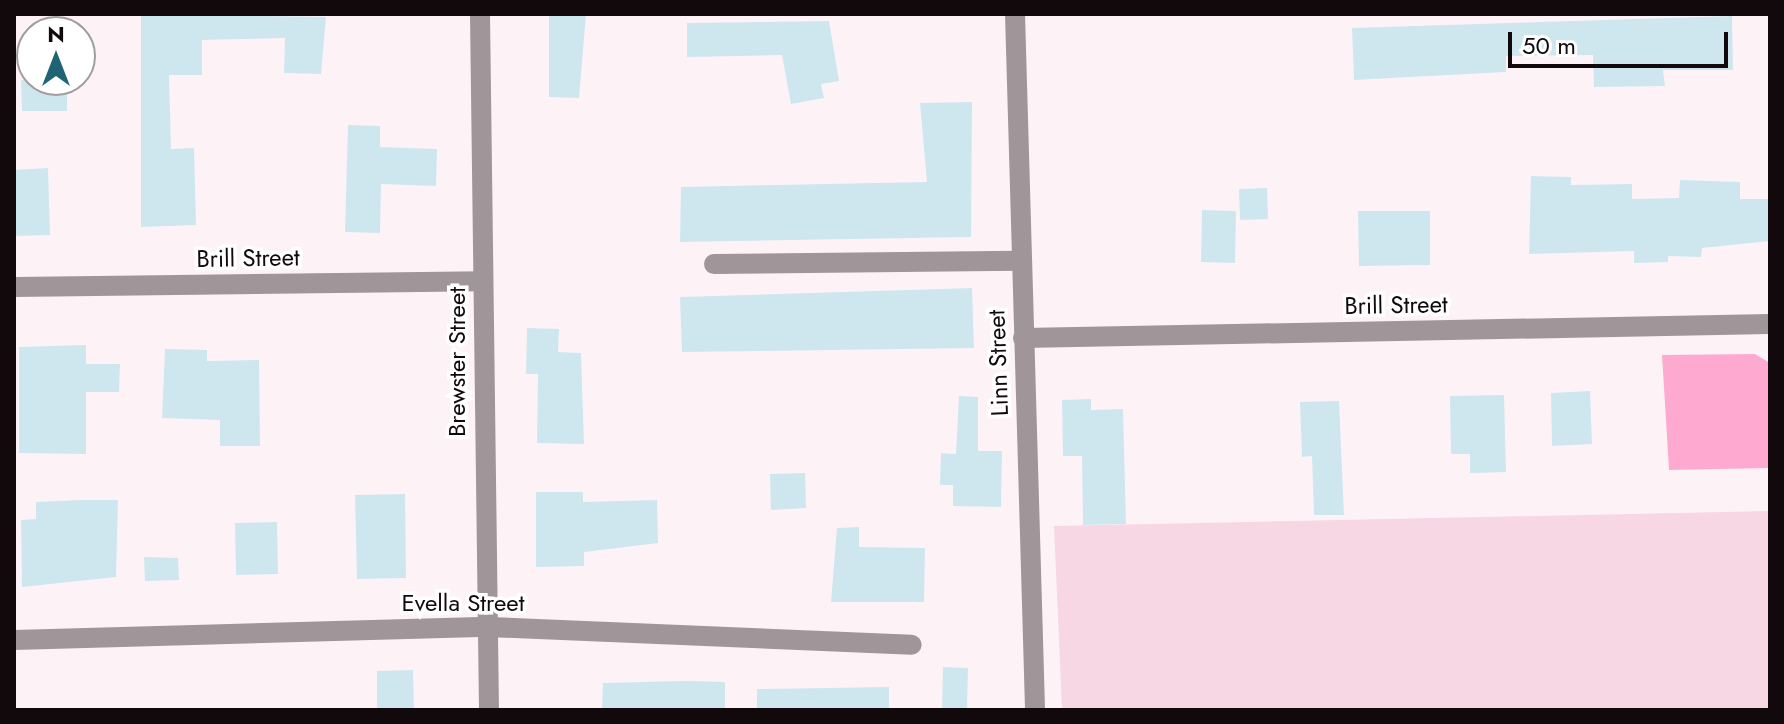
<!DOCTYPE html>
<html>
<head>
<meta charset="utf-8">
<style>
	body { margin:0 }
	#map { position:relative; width:1784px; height:724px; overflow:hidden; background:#fdf3f7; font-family:Jost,sans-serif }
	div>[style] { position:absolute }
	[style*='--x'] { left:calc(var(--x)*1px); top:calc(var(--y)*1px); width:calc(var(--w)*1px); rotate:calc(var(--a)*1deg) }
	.green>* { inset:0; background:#f7d7e4 }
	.forest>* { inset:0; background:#feaad0 }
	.building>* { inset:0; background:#cee7ef }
	.minor>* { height:20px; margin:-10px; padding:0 10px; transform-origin:10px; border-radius:10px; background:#a0969a }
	span { translate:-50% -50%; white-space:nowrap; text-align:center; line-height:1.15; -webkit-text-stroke:7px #fff; paint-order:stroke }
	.street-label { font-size:24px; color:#11090c }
	.frame { position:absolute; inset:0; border:16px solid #11090c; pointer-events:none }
	.north { position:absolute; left:16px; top:16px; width:80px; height:80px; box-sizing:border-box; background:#fff; border:2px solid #a09d9e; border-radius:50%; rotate:0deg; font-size:22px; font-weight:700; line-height:32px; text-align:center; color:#11090c }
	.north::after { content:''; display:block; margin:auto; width:28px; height:36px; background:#1f6475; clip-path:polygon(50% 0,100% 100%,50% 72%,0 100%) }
	.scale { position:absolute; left:1508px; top:32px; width:220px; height:36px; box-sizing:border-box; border:4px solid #11090c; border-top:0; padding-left:10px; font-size:24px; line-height:28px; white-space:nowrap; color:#11090c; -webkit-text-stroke:6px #fff; paint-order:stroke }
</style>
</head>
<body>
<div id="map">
	<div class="green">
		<i style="clip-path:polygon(1770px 511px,1770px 710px,1062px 710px,1054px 526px)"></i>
	</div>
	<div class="forest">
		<i style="clip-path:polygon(1755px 354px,1770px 363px,1770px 507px,1768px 468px,1669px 470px,1662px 355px)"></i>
	</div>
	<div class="building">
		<i style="clip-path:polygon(141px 14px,326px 17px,321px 74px,284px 73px,285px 38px,202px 40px,202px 75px,169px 75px,171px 149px,194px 148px,196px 225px,141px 227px)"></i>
		<i style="clip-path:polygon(549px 14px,586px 14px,579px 98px,549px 97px)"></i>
		<i style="clip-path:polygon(1732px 16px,1733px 70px,1663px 70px,1665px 86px,1594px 87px,1593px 55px,1506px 56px,1506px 72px,1354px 80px,1352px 28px)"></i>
		<i style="clip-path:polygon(829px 21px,839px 81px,821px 84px,824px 98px,791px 104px,782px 55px,687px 57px,687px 23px)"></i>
		<i style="clip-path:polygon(21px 80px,67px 80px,67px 111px,22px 111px)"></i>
		<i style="clip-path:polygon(972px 102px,971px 237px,680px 242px,681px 187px,927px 182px,920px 103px)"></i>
		<i style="clip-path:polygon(348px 125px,380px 126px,380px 147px,437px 149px,436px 186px,381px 184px,380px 233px,345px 232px)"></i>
		<i style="clip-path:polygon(48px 168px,50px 235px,15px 236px,14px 170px)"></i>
		<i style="clip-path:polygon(1531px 176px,1571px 177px,1571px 185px,1632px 184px,1632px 199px,1679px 198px,1680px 180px,1740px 182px,1740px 199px,1770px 199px,1770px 241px,1702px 248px,1701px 257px,1668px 256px,1668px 262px,1634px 263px,1634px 251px,1529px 254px)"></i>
		<i style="clip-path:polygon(1267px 188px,1268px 219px,1240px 220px,1239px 189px)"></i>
		<i style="clip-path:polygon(1202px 210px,1236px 211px,1235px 263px,1201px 262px)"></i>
		<i style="clip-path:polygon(1358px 211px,1430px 211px,1430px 265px,1359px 266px)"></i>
		<i style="clip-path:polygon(972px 288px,974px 348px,682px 352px,680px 297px)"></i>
		<i style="clip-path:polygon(527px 328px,559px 329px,558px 352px,581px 353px,584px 444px,537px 443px,538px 374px,526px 374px)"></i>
		<i style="clip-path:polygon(86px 345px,86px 364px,120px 364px,119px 392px,86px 392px,86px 454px,19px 453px,19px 347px)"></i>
		<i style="clip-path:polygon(165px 349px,207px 350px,207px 361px,259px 360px,260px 446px,220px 446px,220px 420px,162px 418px)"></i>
		<i style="clip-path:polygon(1590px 391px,1592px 444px,1552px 446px,1551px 393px)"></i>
		<i style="clip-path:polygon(1504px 395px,1506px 472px,1470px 473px,1470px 454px,1451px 454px,1450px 396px)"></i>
		<i style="clip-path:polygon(959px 396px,978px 397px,978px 451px,1002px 451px,1001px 507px,953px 506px,953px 485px,940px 485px,941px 453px,956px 454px)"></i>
		<i style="clip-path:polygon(1091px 399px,1091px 410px,1123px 409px,1126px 524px,1083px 525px,1082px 456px,1063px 456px,1062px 400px)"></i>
		<i style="clip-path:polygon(1339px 401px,1344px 515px,1314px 515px,1312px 456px,1302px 457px,1300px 402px)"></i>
		<i style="clip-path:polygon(805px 473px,806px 508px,771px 510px,770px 474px)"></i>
		<i style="clip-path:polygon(536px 492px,583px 492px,583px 502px,657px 500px,658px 543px,584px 552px,584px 566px,536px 567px)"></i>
		<i style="clip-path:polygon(405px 494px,406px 578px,357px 579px,355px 495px)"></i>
		<i style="clip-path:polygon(81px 500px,118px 500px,116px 577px,22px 587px,21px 520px,36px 519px,36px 502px)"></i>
		<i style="clip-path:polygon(277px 522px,278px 574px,236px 575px,235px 523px)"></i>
		<i style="clip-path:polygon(859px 527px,859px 547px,925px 548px,924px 602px,831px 602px,837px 528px)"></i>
		<i style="clip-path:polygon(144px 557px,178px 558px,179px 580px,145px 581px)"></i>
		<i style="clip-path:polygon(943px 667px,968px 668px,967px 710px,942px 710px)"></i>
		<i style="clip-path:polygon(413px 670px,414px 710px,377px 710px,377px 671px)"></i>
		<i style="clip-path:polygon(685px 681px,725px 682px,725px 710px,602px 710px,603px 683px)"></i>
		<i style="clip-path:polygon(889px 687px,889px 710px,757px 710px,757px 689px)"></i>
	</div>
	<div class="minor">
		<i style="--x:480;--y:14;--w:696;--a:89.26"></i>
		<i style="--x:1015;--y:14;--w:696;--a:88.35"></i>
		<i style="--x:714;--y:264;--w:307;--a:-0.6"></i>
		<i style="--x:14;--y:287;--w:469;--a:-0.7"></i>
		<i style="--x:1023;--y:338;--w:747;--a:-1.07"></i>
		<i style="--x:14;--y:640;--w:475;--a:-1.6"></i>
		<i style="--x:489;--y:627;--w:423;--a:2.4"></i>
	</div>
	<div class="street-label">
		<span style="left:248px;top:258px;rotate:-1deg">Brill Street</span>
		<span style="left:1396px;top:305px;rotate:-1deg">Brill Street</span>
		<span style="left:457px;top:362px;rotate:-90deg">Brewster Street</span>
		<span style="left:998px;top:363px;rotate:-92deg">Linn Street</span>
		<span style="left:463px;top:603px">Evella Street</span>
	</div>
	<div class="frame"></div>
	<div class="north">N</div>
	<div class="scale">50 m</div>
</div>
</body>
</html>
